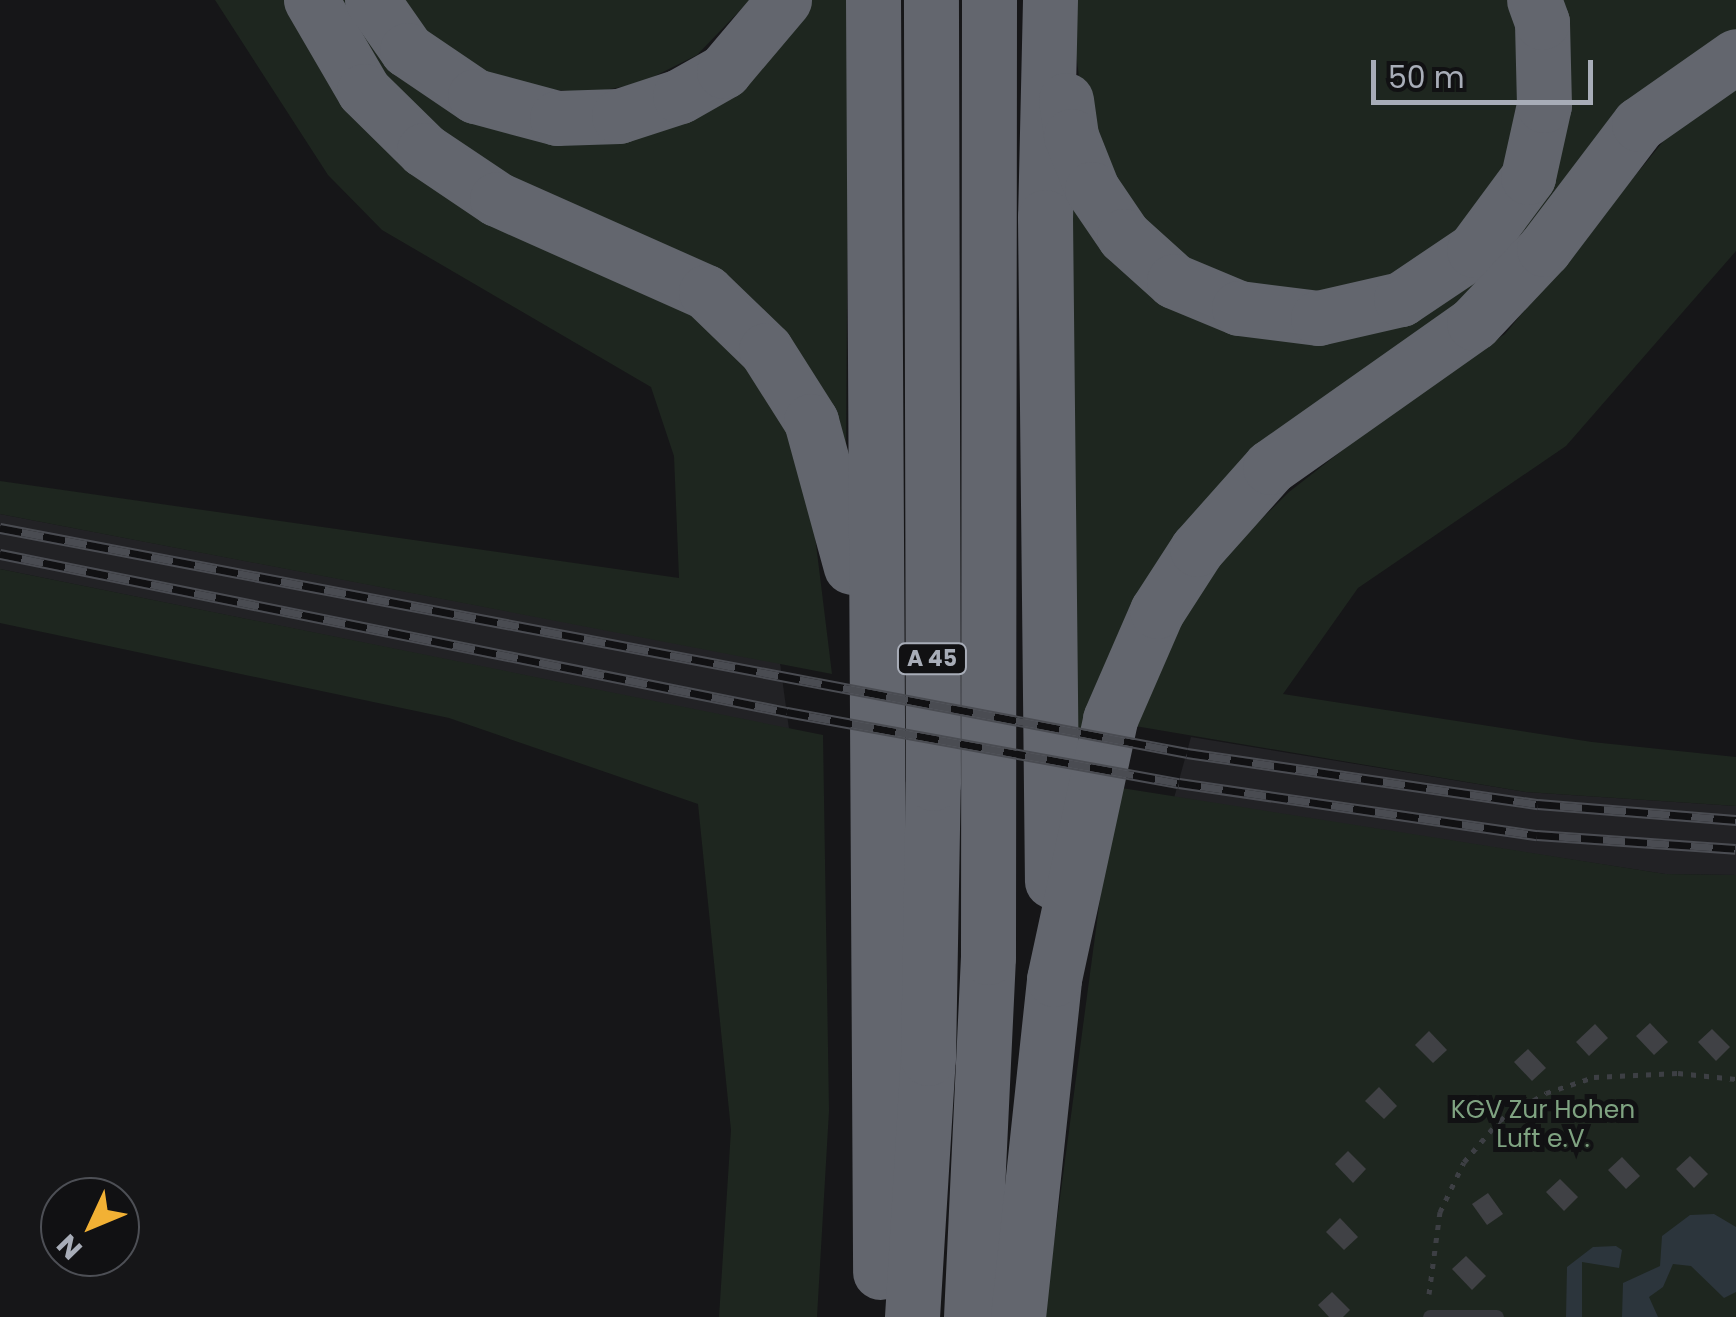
<!DOCTYPE html>
<html>
<head>
<meta charset="utf-8">
<style>
	body { margin:0 }
	#map { position:relative; width:1736px; height:1317px; overflow:hidden; background:#161618; font-family:Poppins,sans-serif }
	div>[style] { position:absolute }
	[style*='--x'] { left:calc(var(--x)*1px); top:calc(var(--y)*1px); width:calc(var(--w)*1px); rotate:calc(var(--a)*1deg) }
	.built>* { inset:0; background:#222225 }
	.green>* { inset:0; background:#1e261f }
	.water>* { inset:0; background:#2c353c }
	.building>* { inset:0; background:#404145 }
	.path>* { height:5px; margin-top:-2.5px; transform-origin:0; background:repeating-linear-gradient(90deg,#3d3f44 0 5px,transparent 0 13px) }
	.lane>* { height:15px; margin:-7.5px; padding:0 7.5px; transform-origin:7.5px; border-radius:7.5px; background:#37383d }
	.highway>* { height:55px; margin:-27.5px; padding:0 27.5px; transform-origin:27.5px; border-radius:27.5px; background:#63666e }
	.rail>* { height:11px; margin-top:-5.5px; transform-origin:0; background:repeating-linear-gradient(90deg,#111113 0 22px,#4a4c52 0 44px); box-sizing:border-box; border-block:2px solid #4a4c52 }
	span { translate:-50% -50%; white-space:nowrap; text-align:center; line-height:1.15; -webkit-text-stroke:10px #111113; paint-order:stroke }
	.shield-label span { padding:2px 8px; background:#111113; border:2px solid; border-radius:8px; -webkit-text-stroke-width:0 }
	.shield-label { font-size:22px; color:#a8adb8; font-weight:700 }
	.park-label { font-size:25px; color:#7fa381 }
	.north { position:absolute; left:40px; top:1177px; width:100px; height:100px; box-sizing:border-box; background:#111113; border:2px solid #4d4f55; border-radius:50%; rotate:226deg; font-size:28px; font-weight:700; line-height:40px; text-align:center; color:#a8adb8 }
	.north::after { content:''; display:block; margin:auto; width:35px; height:45px; background:#f2b134; clip-path:polygon(50% 0,100% 100%,50% 72%,0 100%) }
	.scale { position:absolute; left:1371px; top:60px; width:222px; height:45px; box-sizing:border-box; border:5px solid #a8adb8; border-top:0; padding-left:12px; font-size:30px; line-height:35px; white-space:nowrap; color:#a8adb8; -webkit-text-stroke:8px #111113; paint-order:stroke }
</style>
</head>
<body>
<div id="map">
	<div class="built">
		<i style="clip-path:polygon(0 514px,780px 663px,789px 729px,0 569px)"></i>
		<i style="clip-path:polygon(1191px 737px,1526px 792px,1736px 806px,1736px 875px,1665px 874px,1174px 798px)"></i>
	</div>
	<div class="green">
		<i style="clip-path:polygon(215px 0,285px 0,338px 98px,715px 330px,768px 388px,809px 487px,832px 674px,0 514px,0 481px,679px 578px,674px 456px,651px 387px,382px 230px,328px 175px)"></i>
		<i style="clip-path:polygon(324px 0,345px 0,552px 135px,808px 0,849px 0,846px 458px,817px 397px,434px 138px)"></i>
		<i style="clip-path:polygon(397px 0,750px 0,697px 55px,641px 83px,590px 93px,536px 88px,482px 71px,428px 37px)"></i>
		<i style="clip-path:polygon(1069px 0,1511px 0,1526px 82px,1509px 156px,1473px 218px,1413px 266px,1343px 291px,1273px 292px,1209px 272px,1153px 234px,1111px 180px,1082px 100px)"></i>
		<i style="clip-path:polygon(1551px 0,1736px 0,1736px 43px,1504px 277px,1263px 453px,1077px 811px,1068px 182px,1241px 325px,1502px 246px)"></i>
		<i style="clip-path:polygon(1736px 85px,1736px 251px,1566px 446px,1358px 588px,1283px 694px,1592px 742px,1736px 757px,1736px 806px,1526px 792px,1135px 726px,1156px 659px,1228px 552px,1289px 492px,1408px 399px,1505px 334px,1666px 138px)"></i>
		<i style="clip-path:polygon(0 569px,823px 735px,829px 1111px,817px 1317px,719px 1317px,731px 1130px,698px 804px,449px 718px,0 623px)"></i>
		<i style="clip-path:polygon(1115px 787px,1665px 874px,1736px 875px,1736px 1317px,1044px 1317px)"></i>
	</div>
	<div class="water">
		<i style="clip-path:polygon(1714px 1214px,1736px 1227px,1736px 1292px,1724px 1298px,1691px 1266px,1673px 1264px,1663px 1287px,1649px 1297px,1658px 1317px,1622px 1317px,1623px 1283px,1660px 1266px,1662px 1236px,1690px 1215px)"></i>
		<i style="clip-path:polygon(1616px 1246px,1622px 1250px,1619px 1268px,1582px 1262px,1582px 1317px,1566px 1317px,1567px 1267px,1593px 1247px)"></i>
	</div>
	<div class="building">
		<i style="clip-path:polygon(1650px 1023px,1668px 1042px,1654px 1055px,1636px 1036px)"></i>
		<i style="clip-path:polygon(1595px 1024px,1608px 1038px,1589px 1056px,1576px 1042px)"></i>
		<i style="clip-path:polygon(1712px 1029px,1730px 1047px,1716px 1061px,1698px 1042px)"></i>
		<i style="clip-path:polygon(1429px 1031px,1447px 1050px,1433px 1063px,1415px 1045px)"></i>
		<i style="clip-path:polygon(1528px 1049px,1546px 1068px,1532px 1081px,1514px 1062px)"></i>
		<i style="clip-path:polygon(1379px 1087px,1397px 1106px,1384px 1119px,1365px 1101px)"></i>
		<i style="clip-path:polygon(1348px 1151px,1366px 1169px,1353px 1183px,1335px 1164px)"></i>
		<i style="clip-path:polygon(1690px 1156px,1708px 1174px,1694px 1188px,1676px 1169px)"></i>
		<i style="clip-path:polygon(1622px 1157px,1640px 1176px,1626px 1189px,1608px 1170px)"></i>
		<i style="clip-path:polygon(1560px 1179px,1578px 1197px,1564px 1211px,1546px 1192px)"></i>
		<i style="clip-path:polygon(1488px 1193px,1503px 1214px,1487px 1225px,1472px 1204px)"></i>
		<i style="clip-path:polygon(1340px 1218px,1358px 1237px,1344px 1250px,1326px 1232px)"></i>
		<i style="clip-path:polygon(1466px 1256px,1486px 1276px,1472px 1290px,1452px 1269px)"></i>
		<i style="clip-path:polygon(1332px 1292px,1350px 1310px,1343px 1317px,1329px 1317px,1318px 1305px)"></i>
	</div>
	<div class="path">
		<i style="--x:1429;--y:1294;--w:83;--a:-82.4"></i>
		<i style="--x:1440;--y:1212;--w:55;--a:-64.4"></i>
		<i style="--x:1464;--y:1162;--w:55;--a:-49.4"></i>
		<i style="--x:1500;--y:1120;--w:53;--a:-30.4"></i>
		<i style="--x:1546;--y:1093;--w:51;--a:-18.4"></i>
		<i style="--x:1594;--y:1077;--w:84;--a:-2.7"></i>
		<i style="--x:1678;--y:1073;--w:58;--a:5.9"></i>
	</div>
	<div class="lane">
		<i style="--x:1430;--y:1317;--w:66;--a:0"></i>
	</div>
	<div class="highway">
		<i style="--x:311;--y:0;--w:105;--a:59.8"></i>
		<i style="--x:364;--y:91;--w:84;--a:44.5"></i>
		<i style="--x:424;--y:150;--w:88;--a:33.9"></i>
		<i style="--x:497;--y:199;--w:229;--a:24"></i>
		<i style="--x:706;--y:292;--w:83;--a:44"></i>
		<i style="--x:766;--y:350;--w:84;--a:57.6"></i>
		<i style="--x:811;--y:421;--w:151;--a:74.7"></i>
		<i style="--x:372;--y:0;--w:61;--a:55"></i>
		<i style="--x:407;--y:50;--w:82;--a:34.1"></i>
		<i style="--x:475;--y:96;--w:85;--a:15"></i>
		<i style="--x:557;--y:118;--w:62;--a:-1.8"></i>
		<i style="--x:619;--y:116;--w:64;--a:-18.2"></i>
		<i style="--x:680;--y:96;--w:51;--a:-29.6"></i>
		<i style="--x:724;--y:71;--w:93;--a:-49.8"></i>
		<i style="--x:873;--y:0;--w:1272;--a:89.68"></i>
		<i style="--x:1050;--y:0;--w:217;--a:91.3"></i>
		<i style="--x:1045;--y:217;--w:664;--a:89.4"></i>
		<i style="--x:1066;--y:100;--w:36;--a:82"></i>
		<i style="--x:1071;--y:136;--w:57;--a:68.4"></i>
		<i style="--x:1092;--y:189;--w:57;--a:55.8"></i>
		<i style="--x:1124;--y:236;--w:67;--a:42"></i>
		<i style="--x:1174;--y:281;--w:70;--a:22.6"></i>
		<i style="--x:1239;--y:308;--w:80;--a:7.2"></i>
		<i style="--x:1318;--y:318;--w:85;--a:-12.9"></i>
		<i style="--x:1401;--y:299;--w:88;--a:-33.9"></i>
		<i style="--x:1474;--y:250;--w:91;--a:-53.5"></i>
		<i style="--x:1528;--y:177;--w:74;--a:-77.5"></i>
		<i style="--x:1544;--y:105;--w:83;--a:-91.4"></i>
		<i style="--x:1542;--y:22;--w:23;--a:-110"></i>
		<i style="--x:912;--y:1317;--w:259;--a:-86.5"></i>
		<i style="--x:928;--y:1058;--w:275;--a:-89"></i>
		<i style="--x:933;--y:783;--w:783;--a:-90.15"></i>
		<i style="--x:971;--y:1317;--w:360;--a:-87.3"></i>
		<i style="--x:988;--y:957;--w:957;--a:-89.94"></i>
		<i style="--x:1018;--y:1317;--w:340;--a:-83.9"></i>
		<i style="--x:1054;--y:979;--w:266;--a:-77.8"></i>
		<i style="--x:1110;--y:719;--w:118;--a:-66.5"></i>
		<i style="--x:1157;--y:611;--w:74;--a:-57.2"></i>
		<i style="--x:1197;--y:549;--w:110;--a:-48.3"></i>
		<i style="--x:1270;--y:467;--w:250;--a:-35.2"></i>
		<i style="--x:1474;--y:323;--w:102;--a:-46.6"></i>
		<i style="--x:1544;--y:249;--w:157;--a:-52.8"></i>
		<i style="--x:1639;--y:124;--w:118;--a:-35"></i>
	</div>
	<div class="rail">
		<i style="--x:0;--y:528;--w:1208;--a:10.73"></i>
		<i style="--x:1187;--y:753;--w:355;--a:8.3"></i>
		<i style="--x:1538;--y:804;--w:199;--a:4.6"></i>
		<i style="--x:0;--y:554;--w:803;--a:11.35"></i>
		<i style="--x:787;--y:712;--w:398;--a:10.3"></i>
		<i style="--x:1179;--y:783;--w:362;--a:8.3"></i>
		<i style="--x:1537;--y:835;--w:199;--a:4"></i>
	</div>
	<div class="shield-label">
		<span style="left:932px;top:659px">A 45</span>
	</div>
	<div class="park-label">
		<span style="left:1543px;top:1125px">KGV Zur Hohen<br>Luft e.V.</span>
	</div>
	<div class="north">N</div>
	<div class="scale">50 m</div>
</div>
</body>
</html>
